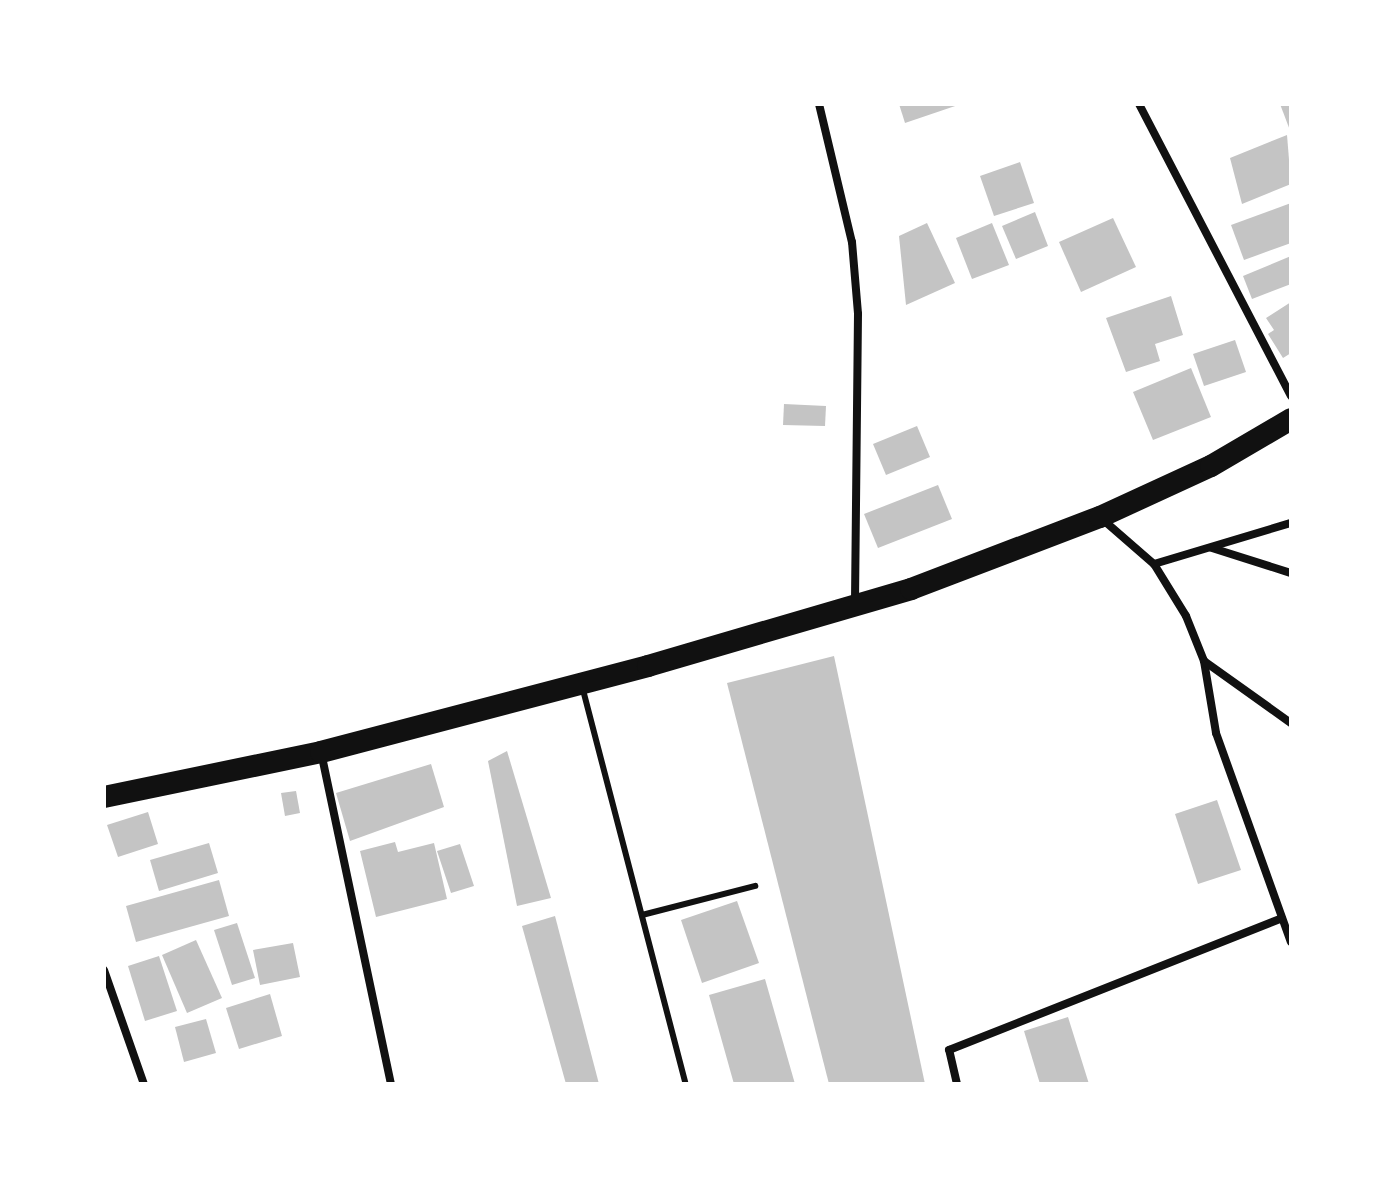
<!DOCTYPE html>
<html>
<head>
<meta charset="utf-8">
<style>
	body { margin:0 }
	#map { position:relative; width:1395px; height:1188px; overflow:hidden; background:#fff; font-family:Roboto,sans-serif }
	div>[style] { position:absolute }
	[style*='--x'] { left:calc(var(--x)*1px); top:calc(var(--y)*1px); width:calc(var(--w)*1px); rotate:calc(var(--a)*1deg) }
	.building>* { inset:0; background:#c4c4c4 }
	.service>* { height:6px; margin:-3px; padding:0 3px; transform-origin:3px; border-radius:3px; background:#111 }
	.minor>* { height:8px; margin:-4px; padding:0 4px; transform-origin:4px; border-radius:4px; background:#111 }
	.trunk>* { height:22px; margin:-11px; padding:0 11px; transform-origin:11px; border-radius:11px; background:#111 }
	span { translate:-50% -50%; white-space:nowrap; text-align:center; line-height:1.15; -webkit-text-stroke:8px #fff; paint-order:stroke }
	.frame { position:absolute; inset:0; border:106px solid #fff; pointer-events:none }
</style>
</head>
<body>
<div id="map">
	<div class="building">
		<i style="clip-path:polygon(899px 104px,961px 104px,905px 123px)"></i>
		<i style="clip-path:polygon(1280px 104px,1291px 104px,1291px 133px)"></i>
		<i style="clip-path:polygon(1287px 135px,1291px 184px,1242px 204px,1230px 158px)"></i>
		<i style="clip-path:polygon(1020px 162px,1034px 203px,994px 216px,980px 176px)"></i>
		<i style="clip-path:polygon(1291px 203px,1291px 243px,1244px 260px,1231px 225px)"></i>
		<i style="clip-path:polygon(1035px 212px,1048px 246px,1016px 259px,1002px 226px)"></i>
		<i style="clip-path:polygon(1113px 218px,1136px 267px,1081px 292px,1059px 242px)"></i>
		<i style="clip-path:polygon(927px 223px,955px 283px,906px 305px,899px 236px)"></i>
		<i style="clip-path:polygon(992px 223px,1009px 265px,972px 279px,956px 238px)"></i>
		<i style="clip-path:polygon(1291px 256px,1291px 284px,1252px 299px,1243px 276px)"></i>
		<i style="clip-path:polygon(1171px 296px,1183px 335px,1155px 344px,1160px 361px,1126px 372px,1106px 318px)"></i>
		<i style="clip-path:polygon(1291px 302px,1291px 353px,1283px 358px,1268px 334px,1274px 330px,1266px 318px)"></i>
		<i style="clip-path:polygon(1235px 340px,1246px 372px,1204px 386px,1193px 354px)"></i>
		<i style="clip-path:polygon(1191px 368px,1211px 417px,1153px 440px,1133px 392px)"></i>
		<i style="clip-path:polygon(784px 404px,826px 406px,825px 426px,783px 425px)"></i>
		<i style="clip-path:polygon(917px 426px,930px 457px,886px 475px,873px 444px)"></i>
		<i style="clip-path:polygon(938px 485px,952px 519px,878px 548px,864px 514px)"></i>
		<i style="clip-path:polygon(834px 656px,925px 1084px,829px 1084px,727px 683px)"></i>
		<i style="clip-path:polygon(507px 751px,551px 898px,517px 906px,488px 761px)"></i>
		<i style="clip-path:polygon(431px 764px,444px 807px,350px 841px,336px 793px)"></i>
		<i style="clip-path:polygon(296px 791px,300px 813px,285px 816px,281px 793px)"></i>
		<i style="clip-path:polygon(1217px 800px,1241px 870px,1198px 884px,1175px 814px)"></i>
		<i style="clip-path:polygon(148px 812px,158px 844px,118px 857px,107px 825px)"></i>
		<i style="clip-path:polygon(395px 842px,398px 852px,434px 843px,447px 899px,376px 917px,360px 851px)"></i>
		<i style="clip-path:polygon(209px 843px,218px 873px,159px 891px,150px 860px)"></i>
		<i style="clip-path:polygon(460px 844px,474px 886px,451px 893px,437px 851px)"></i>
		<i style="clip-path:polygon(219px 880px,229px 916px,136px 942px,126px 906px)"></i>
		<i style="clip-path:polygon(737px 901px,759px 963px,702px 983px,681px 920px)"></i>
		<i style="clip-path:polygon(555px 916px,599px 1084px,566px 1084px,522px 926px)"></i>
		<i style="clip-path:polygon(237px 923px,255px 978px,232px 985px,214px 930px)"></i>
		<i style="clip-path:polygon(196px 940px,222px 998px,187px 1013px,162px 955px)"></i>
		<i style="clip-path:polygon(293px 943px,300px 977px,260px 985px,253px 950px)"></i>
		<i style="clip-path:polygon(159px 956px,177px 1011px,145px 1021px,128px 966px)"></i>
		<i style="clip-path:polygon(765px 979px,795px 1084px,734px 1084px,709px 995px)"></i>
		<i style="clip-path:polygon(270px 994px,282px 1036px,239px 1049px,226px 1008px)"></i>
		<i style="clip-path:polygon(1068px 1017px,1089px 1084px,1040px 1084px,1024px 1031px)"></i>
		<i style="clip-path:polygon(206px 1019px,216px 1053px,184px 1062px,175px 1027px)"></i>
	</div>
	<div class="service">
		<i style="--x:582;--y:686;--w:411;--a:75.4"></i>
		<i style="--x:642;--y:915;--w:117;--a:-14.4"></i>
	</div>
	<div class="minor">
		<i style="--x:819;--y:104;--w:142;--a:76.6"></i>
		<i style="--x:852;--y:242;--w:72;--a:85.2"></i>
		<i style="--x:858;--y:314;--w:291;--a:90.6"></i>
		<i style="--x:1139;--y:104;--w:329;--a:62.5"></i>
		<i style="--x:1101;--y:518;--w:70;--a:41"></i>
		<i style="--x:1154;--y:564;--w:61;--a:58.4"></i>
		<i style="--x:1186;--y:616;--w:48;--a:68.2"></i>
		<i style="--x:1204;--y:661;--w:73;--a:80.5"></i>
		<i style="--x:1216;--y:733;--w:222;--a:70.3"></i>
		<i style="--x:1212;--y:548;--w:83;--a:17.6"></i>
		<i style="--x:1154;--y:564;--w:143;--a:-16.7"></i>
		<i style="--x:1204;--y:661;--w:107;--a:35.5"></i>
		<i style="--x:321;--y:752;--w:339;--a:78.1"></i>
		<i style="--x:104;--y:970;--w:121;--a:70.7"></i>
		<i style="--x:957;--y:1084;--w:35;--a:-103"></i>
		<i style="--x:949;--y:1050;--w:358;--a:-21.6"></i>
	</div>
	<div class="trunk">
		<i style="--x:104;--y:797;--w:222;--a:-11.7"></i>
		<i style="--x:321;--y:752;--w:338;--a:-14.7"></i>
		<i style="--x:648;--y:666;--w:274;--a:-16.3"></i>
		<i style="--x:911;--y:589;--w:202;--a:-20.9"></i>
		<i style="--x:1100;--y:517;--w:122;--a:-24.7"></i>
		<i style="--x:1211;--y:466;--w:93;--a:-30.4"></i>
	</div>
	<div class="frame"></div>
</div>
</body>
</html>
